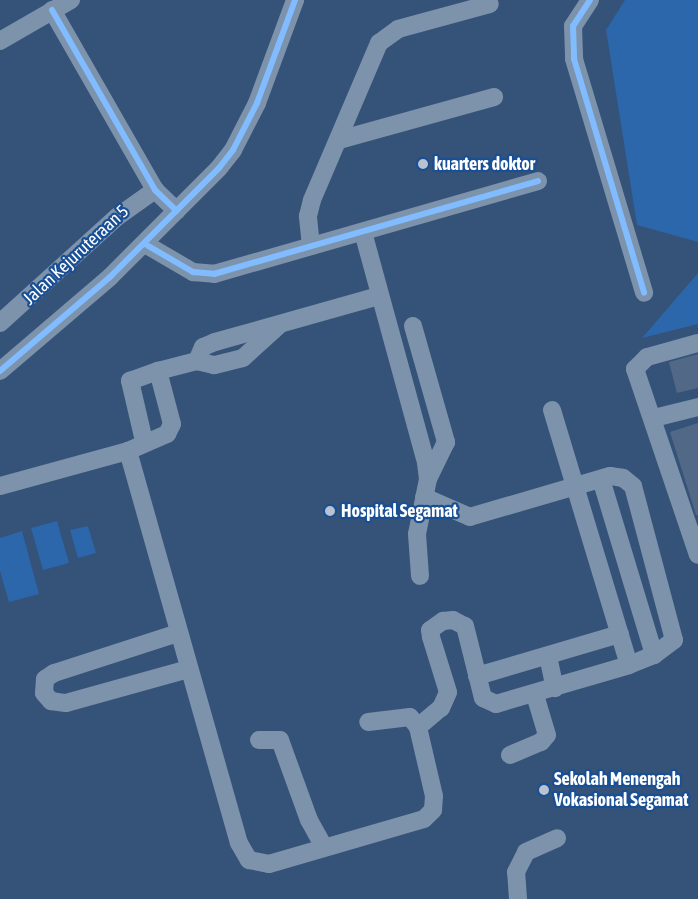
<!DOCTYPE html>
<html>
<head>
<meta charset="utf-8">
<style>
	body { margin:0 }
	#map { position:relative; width:698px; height:899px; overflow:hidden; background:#355278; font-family:"Asap Condensed",sans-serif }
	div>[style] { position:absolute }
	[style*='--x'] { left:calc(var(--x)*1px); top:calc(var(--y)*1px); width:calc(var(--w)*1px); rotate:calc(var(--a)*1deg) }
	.green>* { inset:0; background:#2c66ab }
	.building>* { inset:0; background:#516987 }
	.minor>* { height:18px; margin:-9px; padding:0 9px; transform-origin:9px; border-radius:9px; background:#7d92ab }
	.cycleway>* { height:6px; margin:-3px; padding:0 3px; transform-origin:3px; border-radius:3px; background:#80bcff }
	.dots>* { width:14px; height:14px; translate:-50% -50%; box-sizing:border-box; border:2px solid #184f95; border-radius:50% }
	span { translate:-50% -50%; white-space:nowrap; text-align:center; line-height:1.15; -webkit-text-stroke:4.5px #184f95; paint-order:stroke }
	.poi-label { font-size:18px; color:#fff; font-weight:700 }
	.left { translate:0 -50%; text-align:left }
	.street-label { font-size:18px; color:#fff }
</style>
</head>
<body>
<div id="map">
	<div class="green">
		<i style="clip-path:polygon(625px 0,698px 0,698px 242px,637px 225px,606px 30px)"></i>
		<i style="clip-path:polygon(698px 273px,698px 324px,642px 338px)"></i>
		<i style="clip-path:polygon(57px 521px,69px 563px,43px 570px,31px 528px)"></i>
		<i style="clip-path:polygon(88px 526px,96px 553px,78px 558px,70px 530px)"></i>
		<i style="clip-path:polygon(22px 531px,39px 594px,9px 602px,0 571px,0 538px)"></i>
	</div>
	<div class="building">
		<i style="clip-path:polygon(698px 354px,698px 388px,677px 393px,669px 362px)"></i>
		<i style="clip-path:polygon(698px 423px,698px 515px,696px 515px,670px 432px)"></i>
	</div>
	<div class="minor">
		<i style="--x:590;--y:0;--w:31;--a:123"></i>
		<i style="--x:573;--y:26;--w:33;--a:88"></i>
		<i style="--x:574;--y:59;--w:244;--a:73.3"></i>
		<i style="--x:52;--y:10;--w:207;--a:60.2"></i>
		<i style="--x:155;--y:190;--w:30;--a:44"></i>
		<i style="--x:0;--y:41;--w:82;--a:-30"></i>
		<i style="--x:339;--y:140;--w:161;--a:-15.5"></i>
		<i style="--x:363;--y:232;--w:239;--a:74.7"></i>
		<i style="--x:426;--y:463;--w:16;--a:83"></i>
		<i style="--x:428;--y:479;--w:56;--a:101.3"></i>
		<i style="--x:417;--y:534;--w:42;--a:85.9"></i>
		<i style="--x:145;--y:244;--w:56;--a:30.3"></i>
		<i style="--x:193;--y:272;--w:21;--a:5"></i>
		<i style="--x:214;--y:274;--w:337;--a:-16"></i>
		<i style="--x:311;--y:246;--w:30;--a:-96"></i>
		<i style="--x:308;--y:216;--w:16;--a:-76"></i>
		<i style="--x:312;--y:200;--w:171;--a:-66.9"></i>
		<i style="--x:379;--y:43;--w:24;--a:-36"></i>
		<i style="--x:398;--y:29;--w:95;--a:-15.2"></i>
		<i style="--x:0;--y:323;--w:158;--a:-42.2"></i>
		<i style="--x:117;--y:217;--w:47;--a:-35.4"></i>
		<i style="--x:278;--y:326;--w:47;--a:137.6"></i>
		<i style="--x:243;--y:358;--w:30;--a:166"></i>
		<i style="--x:214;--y:365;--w:17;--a:-167"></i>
		<i style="--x:197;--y:361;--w:15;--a:-67"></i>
		<i style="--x:203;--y:347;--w:13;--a:-23"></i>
		<i style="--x:215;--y:342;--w:170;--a:-15.7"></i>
		<i style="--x:413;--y:326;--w:121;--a:74.1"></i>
		<i style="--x:446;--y:442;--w:41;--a:115.9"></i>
		<i style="--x:698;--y:343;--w:53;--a:164.6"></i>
		<i style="--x:647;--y:357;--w:17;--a:135"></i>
		<i style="--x:635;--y:369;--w:196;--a:71.3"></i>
		<i style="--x:0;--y:371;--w:145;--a:-40.5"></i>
		<i style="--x:110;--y:277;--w:154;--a:-45"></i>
		<i style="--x:219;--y:168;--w:23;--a:-52"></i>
		<i style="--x:233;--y:150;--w:53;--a:-62.9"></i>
		<i style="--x:257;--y:103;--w:110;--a:-69.7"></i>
		<i style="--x:552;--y:410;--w:266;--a:73.2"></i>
		<i style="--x:654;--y:418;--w:45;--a:-14"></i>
		<i style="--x:144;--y:441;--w:62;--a:-103.1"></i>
		<i style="--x:130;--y:381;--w:30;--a:-20"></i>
		<i style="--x:128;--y:451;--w:407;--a:74.2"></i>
		<i style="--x:239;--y:843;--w:20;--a:60"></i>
		<i style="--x:249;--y:860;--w:20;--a:11"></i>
		<i style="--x:269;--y:864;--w:161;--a:-16.2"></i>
		<i style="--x:424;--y:819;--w:13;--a:-45"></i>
		<i style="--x:433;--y:810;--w:14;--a:-86"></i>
		<i style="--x:434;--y:796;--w:71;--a:-103.1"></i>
		<i style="--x:418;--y:727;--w:13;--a:-129"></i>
		<i style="--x:410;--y:717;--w:42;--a:173.2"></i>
		<i style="--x:601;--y:479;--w:184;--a:73.2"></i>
		<i style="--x:0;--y:486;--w:133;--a:-15.3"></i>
		<i style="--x:128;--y:451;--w:43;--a:-23.6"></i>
		<i style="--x:167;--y:434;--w:11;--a:-63"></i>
		<i style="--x:172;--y:424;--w:55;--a:-104.8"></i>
		<i style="--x:158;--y:371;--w:40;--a:-14.4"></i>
		<i style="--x:178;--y:633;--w:130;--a:162.1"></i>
		<i style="--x:54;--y:673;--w:11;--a:146"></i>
		<i style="--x:45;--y:679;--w:14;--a:94"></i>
		<i style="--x:44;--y:693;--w:11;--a:49"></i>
		<i style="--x:51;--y:701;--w:15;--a:8"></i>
		<i style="--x:66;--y:703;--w:128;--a:-15.5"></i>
		<i style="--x:548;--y:656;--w:33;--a:78"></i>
		<i style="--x:477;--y:676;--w:149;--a:-16.4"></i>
		<i style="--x:418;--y:727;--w:30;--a:-40"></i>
		<i style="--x:441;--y:708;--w:17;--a:-66"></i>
		<i style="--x:448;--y:692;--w:58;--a:-107.2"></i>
		<i style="--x:431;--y:637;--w:7;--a:-98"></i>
		<i style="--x:430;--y:630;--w:16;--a:-35"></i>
		<i style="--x:443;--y:621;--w:10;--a:-6"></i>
		<i style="--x:453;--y:620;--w:13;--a:27"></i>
		<i style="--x:465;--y:626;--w:74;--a:76"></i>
		<i style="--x:483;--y:698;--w:14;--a:25"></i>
		<i style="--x:496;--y:704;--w:139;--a:-16.3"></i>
		<i style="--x:629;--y:665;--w:27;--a:-22"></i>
		<i style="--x:654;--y:655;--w:25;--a:-37"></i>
		<i style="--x:674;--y:640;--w:159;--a:-104.9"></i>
		<i style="--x:633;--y:486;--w:13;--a:-141"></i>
		<i style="--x:623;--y:478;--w:13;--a:-171"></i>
		<i style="--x:610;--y:476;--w:146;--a:163.7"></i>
		<i style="--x:470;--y:517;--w:50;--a:-156.5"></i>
		<i style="--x:259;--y:740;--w:21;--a:0"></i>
		<i style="--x:280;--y:740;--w:85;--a:70.1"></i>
		<i style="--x:309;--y:820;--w:31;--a:61"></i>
		<i style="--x:510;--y:755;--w:34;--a:-23"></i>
		<i style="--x:541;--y:742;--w:9;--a:-49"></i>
		<i style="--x:547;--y:735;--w:42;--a:-106.7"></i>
		<i style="--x:518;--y:899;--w:27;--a:-94"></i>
		<i style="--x:516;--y:872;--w:22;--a:-63"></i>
		<i style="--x:526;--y:852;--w:34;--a:-24"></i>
	</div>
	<div class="cycleway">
		<i style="--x:590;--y:0;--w:31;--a:123"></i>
		<i style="--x:573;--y:26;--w:33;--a:88"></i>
		<i style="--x:574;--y:59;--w:244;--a:73.3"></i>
		<i style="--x:52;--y:10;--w:207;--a:60.2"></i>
		<i style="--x:155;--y:190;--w:30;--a:44"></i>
		<i style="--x:145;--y:244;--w:56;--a:30.3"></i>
		<i style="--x:193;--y:272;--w:21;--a:5"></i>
		<i style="--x:214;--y:274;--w:337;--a:-16"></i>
		<i style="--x:0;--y:371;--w:145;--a:-40.5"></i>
		<i style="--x:110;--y:277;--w:154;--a:-45"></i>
		<i style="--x:219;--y:168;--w:23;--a:-52"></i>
		<i style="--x:233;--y:150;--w:53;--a:-62.9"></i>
		<i style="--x:257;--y:103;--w:110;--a:-69.7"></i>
	</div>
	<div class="dots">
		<i style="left:423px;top:164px;background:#b8c2d0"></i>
		<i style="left:330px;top:511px;background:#b8c2d0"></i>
		<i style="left:544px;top:790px;background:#b8c2d0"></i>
	</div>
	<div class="poi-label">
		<span class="left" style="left:434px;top:164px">kuarters doktor</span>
		<span class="left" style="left:341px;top:511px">Hospital Segamat</span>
		<span class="left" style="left:554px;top:790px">Sekolah Menengah<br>Vokasional Segamat</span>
	</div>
	<div class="street-label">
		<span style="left:76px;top:255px;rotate:-43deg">Jalan Kejuruteraan 5</span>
	</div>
</div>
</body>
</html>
